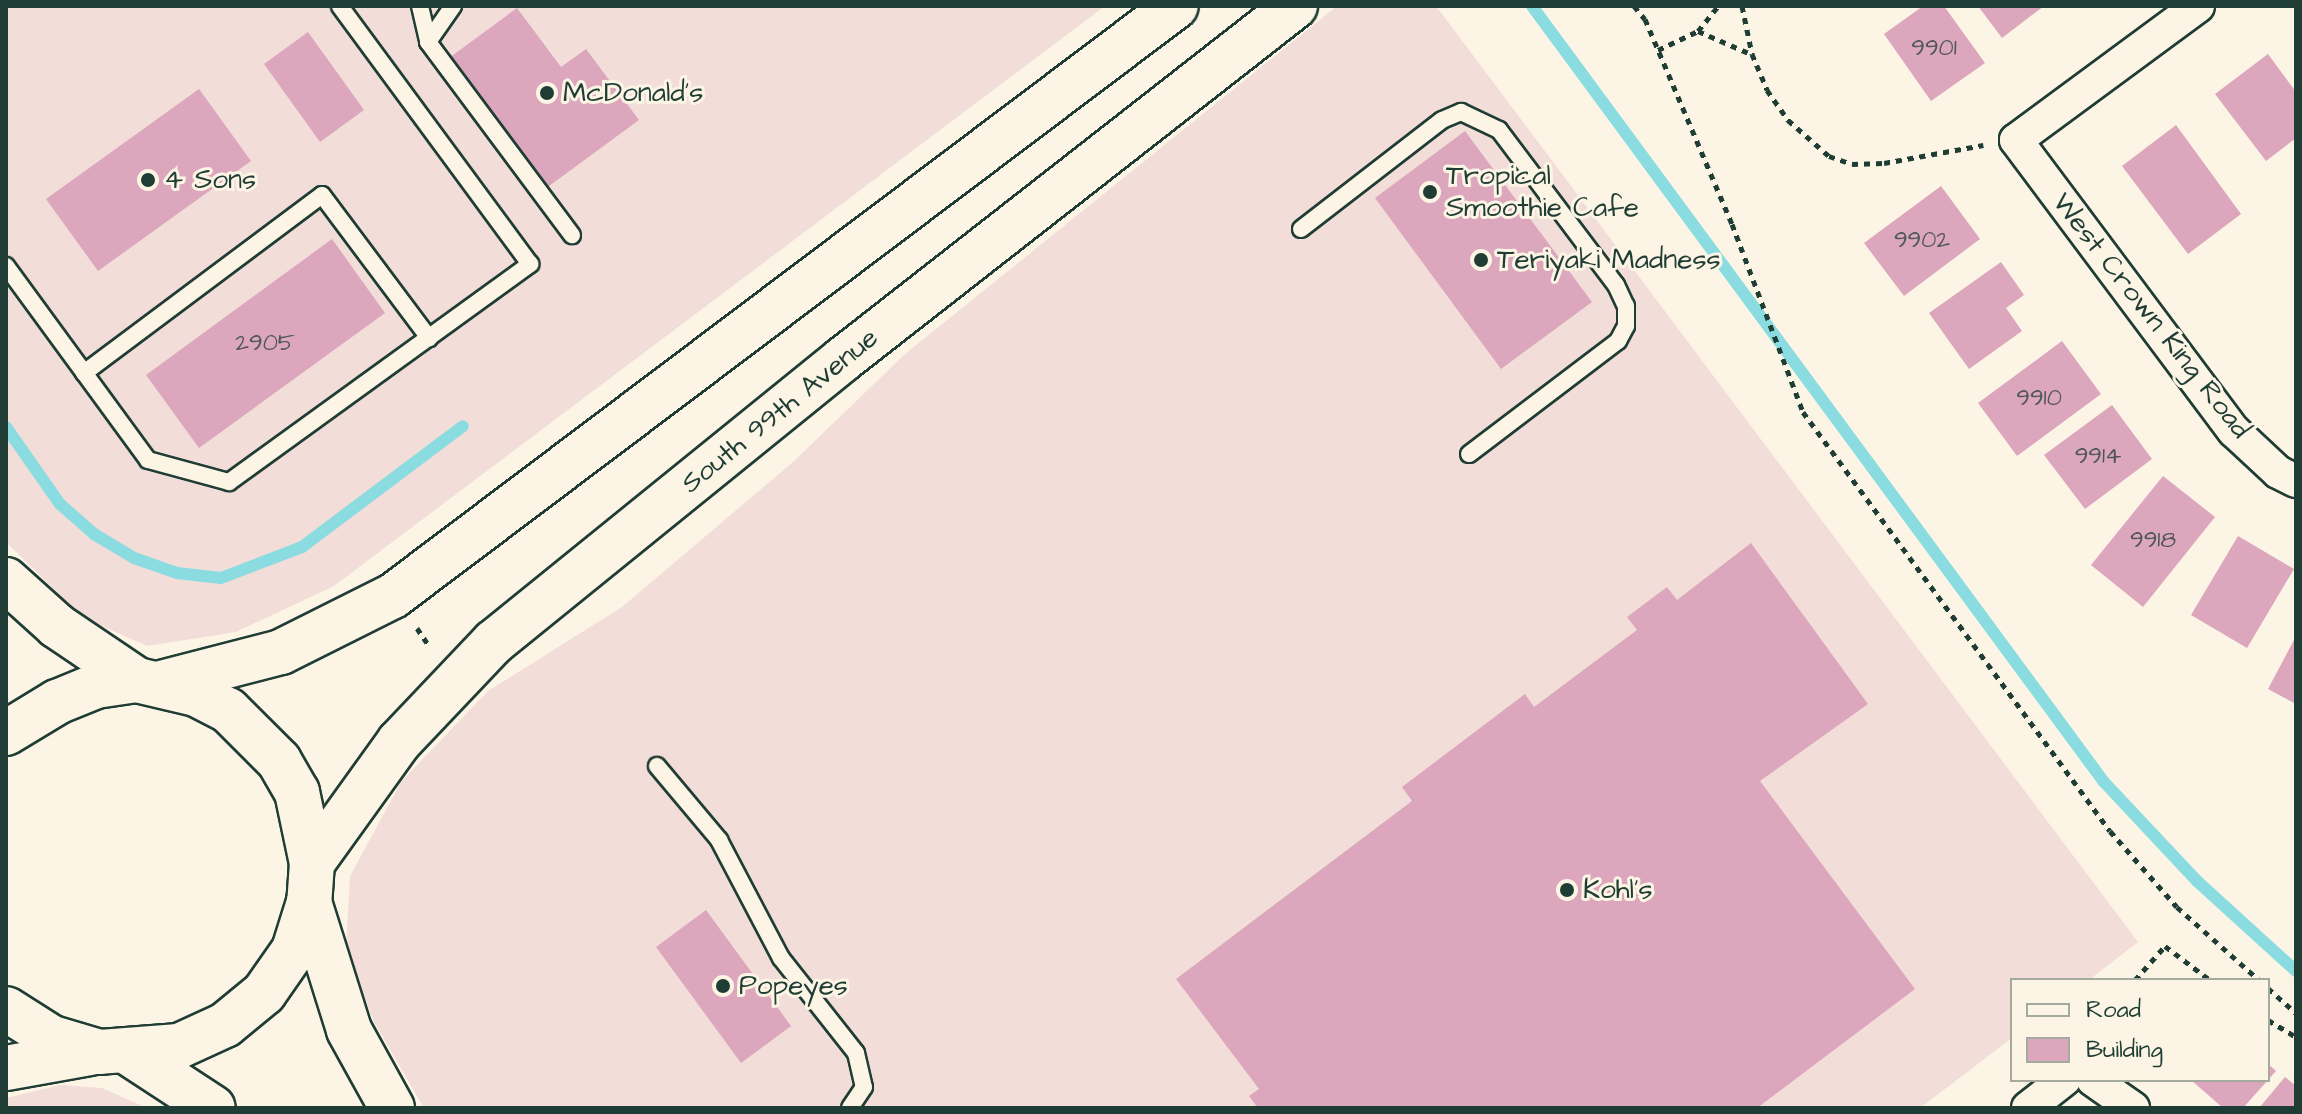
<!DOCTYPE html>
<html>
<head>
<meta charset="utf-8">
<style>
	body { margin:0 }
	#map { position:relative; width:2302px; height:1114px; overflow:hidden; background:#fcf5e5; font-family:"Architects Daughter",sans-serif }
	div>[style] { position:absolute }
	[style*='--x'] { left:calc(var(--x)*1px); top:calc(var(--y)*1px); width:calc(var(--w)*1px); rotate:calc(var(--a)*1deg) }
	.built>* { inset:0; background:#f2ddd9 }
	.stream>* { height:12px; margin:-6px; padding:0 6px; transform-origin:6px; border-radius:6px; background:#8adce1 }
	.building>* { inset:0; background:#dca6bd }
	.path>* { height:5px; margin-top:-2.5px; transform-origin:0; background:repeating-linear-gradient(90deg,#1f3d34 0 6px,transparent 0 12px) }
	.roads { filter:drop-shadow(2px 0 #1f3d34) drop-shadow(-2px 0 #1f3d34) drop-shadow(0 2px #1f3d34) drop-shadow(0 -2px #1f3d34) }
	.service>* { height:16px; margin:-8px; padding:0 8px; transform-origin:8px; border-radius:8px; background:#fcf5e5 }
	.minor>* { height:32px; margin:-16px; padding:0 16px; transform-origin:16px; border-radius:16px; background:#fcf5e5 }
	.secondary>* { height:44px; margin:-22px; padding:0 22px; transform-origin:22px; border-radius:22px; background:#fcf5e5 }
	.dots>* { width:22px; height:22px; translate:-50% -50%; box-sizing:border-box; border:4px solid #fcf5e5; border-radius:50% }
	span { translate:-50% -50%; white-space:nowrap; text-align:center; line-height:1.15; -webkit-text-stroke:6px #fcf5e5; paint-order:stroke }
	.number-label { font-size:24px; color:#4e5756 }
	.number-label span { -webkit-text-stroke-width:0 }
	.poi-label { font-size:28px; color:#1f3d34 }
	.left { translate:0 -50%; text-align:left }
	.street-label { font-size:28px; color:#1f3d34 }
	.frame { position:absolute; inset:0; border:8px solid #1f3d34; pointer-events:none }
	.legend { position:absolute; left:2010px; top:978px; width:260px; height:104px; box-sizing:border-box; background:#fcf5e5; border:2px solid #a4ab9e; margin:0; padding:10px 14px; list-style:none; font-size:24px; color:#1f3d34 }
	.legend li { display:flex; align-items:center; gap:16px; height:40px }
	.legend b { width:40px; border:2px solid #a4ab9e }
</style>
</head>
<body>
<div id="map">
	<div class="built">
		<i style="clip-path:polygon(6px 6px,1105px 6px,334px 586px,236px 632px,147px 646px,82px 617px,6px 542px)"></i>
		<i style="clip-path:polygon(1337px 6px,1436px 6px,2138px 942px,2089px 980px,2012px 980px,2012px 1038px,1920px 1108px,424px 1108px,374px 1022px,346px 949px,350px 876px,401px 782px,488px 691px,622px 607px,793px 462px,905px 354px)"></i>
		<i style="clip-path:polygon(60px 1085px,102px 1088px,147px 1108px,6px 1108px,6px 1098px)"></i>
	</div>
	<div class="stream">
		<i style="--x:1532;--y:6;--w:964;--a:53.61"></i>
		<i style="--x:2104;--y:782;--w:136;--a:46.8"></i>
		<i style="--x:2197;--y:881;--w:134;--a:42.3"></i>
		<i style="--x:6;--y:427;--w:94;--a:55"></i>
		<i style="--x:60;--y:504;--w:45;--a:41.4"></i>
		<i style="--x:94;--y:534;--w:47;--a:31"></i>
		<i style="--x:134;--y:558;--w:46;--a:19.2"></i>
		<i style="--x:177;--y:573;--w:44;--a:6.5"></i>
		<i style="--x:221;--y:578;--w:87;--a:-20.9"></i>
		<i style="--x:302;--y:547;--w:201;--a:-36.9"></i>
	</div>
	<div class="building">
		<i style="clip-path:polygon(1923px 6px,1944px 6px,1985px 63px,1931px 101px,1884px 34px)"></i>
		<i style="clip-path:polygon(1978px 6px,2044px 6px,2002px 38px)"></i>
		<i style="clip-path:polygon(517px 8px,561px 67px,586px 49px,639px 120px,545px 189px,449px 58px)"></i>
		<i style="clip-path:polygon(308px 32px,364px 110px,320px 142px,264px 64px)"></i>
		<i style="clip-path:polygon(2268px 54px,2296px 92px,2296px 138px,2266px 161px,2215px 94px)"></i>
		<i style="clip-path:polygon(199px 89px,251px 161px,98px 271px,46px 199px)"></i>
		<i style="clip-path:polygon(2176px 125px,2241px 214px,2188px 254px,2122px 166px)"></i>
		<i style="clip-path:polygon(1465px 131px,1592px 302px,1501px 369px,1375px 198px)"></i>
		<i style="clip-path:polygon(1941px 186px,1980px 239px,1904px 296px,1864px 243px)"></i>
		<i style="clip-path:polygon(332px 239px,385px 313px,199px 448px,146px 375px)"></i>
		<i style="clip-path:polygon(2001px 262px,2024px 295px,2006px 308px,2022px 331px,1969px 369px,1929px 313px)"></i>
		<i style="clip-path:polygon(2062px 341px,2101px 394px,2017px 456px,1978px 403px)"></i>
		<i style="clip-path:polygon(2112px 405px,2152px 459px,2085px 509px,2044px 455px)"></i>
		<i style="clip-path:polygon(2163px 476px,2215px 517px,2143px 607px,2091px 565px)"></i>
		<i style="clip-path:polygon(2238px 536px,2294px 569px,2247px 648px,2191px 615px)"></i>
		<i style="clip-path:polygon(1751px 543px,1868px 704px,1760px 781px,1915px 989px,1757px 1108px,1258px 1108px,1249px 1096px,1259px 1089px,1176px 979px,1412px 801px,1402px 787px,1525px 694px,1534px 707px,1637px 630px,1627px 617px,1667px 587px,1677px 600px)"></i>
		<i style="clip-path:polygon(2296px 636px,2296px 704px,2268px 689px)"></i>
		<i style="clip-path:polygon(706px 910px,791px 1026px,741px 1063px,656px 947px)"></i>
		<i style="clip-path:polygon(2268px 1064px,2276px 1071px,2243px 1108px,2223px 1108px,2191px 1080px,2268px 1080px)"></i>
		<i style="clip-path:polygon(2285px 1077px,2296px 1086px,2296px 1108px,2259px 1108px)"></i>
	</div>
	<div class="path">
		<i style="--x:1634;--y:6;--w:17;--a:50"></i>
		<i style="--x:1645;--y:19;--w:223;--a:67"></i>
		<i style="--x:1732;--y:224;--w:201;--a:69.3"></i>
		<i style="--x:1803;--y:412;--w:519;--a:53.77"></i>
		<i style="--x:2110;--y:831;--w:101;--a:48.6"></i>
		<i style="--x:2177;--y:907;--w:110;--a:41.7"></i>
		<i style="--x:1742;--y:6;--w:49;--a:78.2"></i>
		<i style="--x:1752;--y:54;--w:39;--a:67"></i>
		<i style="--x:1767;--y:90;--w:37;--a:55"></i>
		<i style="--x:1788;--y:120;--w:55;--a:41.3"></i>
		<i style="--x:1829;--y:156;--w:24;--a:19"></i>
		<i style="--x:1852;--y:164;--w:32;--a:-2"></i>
		<i style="--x:1884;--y:163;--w:101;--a:-10.3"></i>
		<i style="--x:1698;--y:31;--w:58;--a:23.5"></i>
		<i style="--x:1658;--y:50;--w:44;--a:-25.4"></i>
		<i style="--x:1698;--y:31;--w:32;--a:-51"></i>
		<i style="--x:417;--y:628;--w:23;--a:56"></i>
		<i style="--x:2135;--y:980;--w:45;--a:-48.6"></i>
		<i style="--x:2165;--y:946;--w:56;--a:37.1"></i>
		<i style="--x:2268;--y:988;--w:38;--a:42"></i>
		<i style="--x:2268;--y:1020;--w:33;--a:31"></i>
	</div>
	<div class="roads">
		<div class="service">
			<i style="--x:420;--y:6;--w:37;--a:77"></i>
			<i style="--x:428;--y:42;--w:241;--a:53.3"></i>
			<i style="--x:428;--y:42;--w:44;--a:-55.2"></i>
			<i style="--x:1301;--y:229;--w:178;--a:-37.7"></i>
			<i style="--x:1442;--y:120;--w:21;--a:-23"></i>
			<i style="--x:1461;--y:112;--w:42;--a:25.3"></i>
			<i style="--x:1499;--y:130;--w:194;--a:53"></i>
			<i style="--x:1616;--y:285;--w:23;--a:65"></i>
			<i style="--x:1626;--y:306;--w:20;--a:90"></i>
			<i style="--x:1626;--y:326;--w:17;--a:118"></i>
			<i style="--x:1618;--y:341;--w:187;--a:142.8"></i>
			<i style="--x:6;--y:266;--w:240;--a:53.8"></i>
			<i style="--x:148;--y:460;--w:84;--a:15.2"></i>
			<i style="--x:229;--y:482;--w:372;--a:-35.9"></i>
			<i style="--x:530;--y:264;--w:320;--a:-126.4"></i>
			<i style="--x:84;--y:373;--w:297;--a:-36.8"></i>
			<i style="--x:322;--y:195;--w:179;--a:53.2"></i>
			<i style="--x:657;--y:766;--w:97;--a:50"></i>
			<i style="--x:719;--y:840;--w:133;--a:62.3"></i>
			<i style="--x:781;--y:958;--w:121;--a:51.7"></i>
			<i style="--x:856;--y:1053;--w:35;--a:77"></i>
			<i style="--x:864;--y:1087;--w:25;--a:124"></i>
		</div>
		<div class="minor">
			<i style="--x:2198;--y:6;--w:226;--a:143.6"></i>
			<i style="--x:2016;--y:140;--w:364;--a:53.2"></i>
			<i style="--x:2234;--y:431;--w:60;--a:43"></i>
			<i style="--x:2278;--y:472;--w:20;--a:27"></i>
			<i style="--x:2093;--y:1080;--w:49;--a:35"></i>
			<i style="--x:2028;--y:1108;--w:46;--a:-37.9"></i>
		</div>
		<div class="secondary">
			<i style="--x:6;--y:580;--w:69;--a:42"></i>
			<i style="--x:57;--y:626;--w:97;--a:34"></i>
			<i style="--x:161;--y:683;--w:124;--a:-14.5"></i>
			<i style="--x:281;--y:652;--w:125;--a:-26.6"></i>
			<i style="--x:393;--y:596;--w:980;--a:-37"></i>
			<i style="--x:6;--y:733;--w:60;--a:-31.3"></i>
			<i style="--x:57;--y:702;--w:42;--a:-22.3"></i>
			<i style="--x:96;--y:686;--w:41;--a:-8.3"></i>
			<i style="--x:137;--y:680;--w:61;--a:13.3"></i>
			<i style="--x:196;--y:694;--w:36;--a:27"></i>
			<i style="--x:228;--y:710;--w:72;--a:45"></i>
			<i style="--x:279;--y:761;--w:36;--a:60"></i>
			<i style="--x:297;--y:792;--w:73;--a:78.1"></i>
			<i style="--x:312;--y:863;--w:39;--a:94"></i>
			<i style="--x:309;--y:902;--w:50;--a:107.4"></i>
			<i style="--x:294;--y:950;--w:52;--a:124.9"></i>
			<i style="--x:264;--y:993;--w:50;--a:140.6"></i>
			<i style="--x:225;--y:1025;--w:51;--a:155.5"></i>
			<i style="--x:179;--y:1046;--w:79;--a:175.7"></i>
			<i style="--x:100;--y:1052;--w:50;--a:-163.7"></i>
			<i style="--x:52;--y:1038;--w:54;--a:-147.8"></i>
			<i style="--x:312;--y:863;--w:149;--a:-54.3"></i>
			<i style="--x:399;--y:742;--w:138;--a:-46.5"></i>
			<i style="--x:494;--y:642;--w:448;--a:-39"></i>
			<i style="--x:842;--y:360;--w:575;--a:-38.01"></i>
			<i style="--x:309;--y:902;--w:134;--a:72.6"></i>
			<i style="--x:349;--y:1030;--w:89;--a:61.1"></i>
			<i style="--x:129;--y:1053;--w:100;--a:33.2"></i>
			<i style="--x:6;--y:1068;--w:85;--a:-10.1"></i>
		</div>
	</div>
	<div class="dots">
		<i style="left:547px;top:93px;background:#1f3d34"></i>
		<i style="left:148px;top:180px;background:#1f3d34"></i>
		<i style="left:1430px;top:192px;background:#1f3d34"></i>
		<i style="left:1481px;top:260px;background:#1f3d34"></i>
		<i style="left:1567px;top:890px;background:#1f3d34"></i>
		<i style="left:723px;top:986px;background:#1f3d34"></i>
	</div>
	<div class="number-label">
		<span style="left:1934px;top:49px">9901</span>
		<span style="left:1922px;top:241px">9902</span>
		<span style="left:265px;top:344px">2905</span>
		<span style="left:2039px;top:399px">9910</span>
		<span style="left:2098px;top:457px">9914</span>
		<span style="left:2153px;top:541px">9918</span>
	</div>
	<div class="poi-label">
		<span class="left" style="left:563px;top:93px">McDonald's</span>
		<span class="left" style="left:1446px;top:192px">Tropical<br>Smoothie Cafe</span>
		<span class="left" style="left:164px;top:180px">4 Sons</span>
		<span class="left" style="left:1497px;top:260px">Teriyaki Madness</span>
		<span class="left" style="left:1583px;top:890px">Kohl's</span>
		<span class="left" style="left:739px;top:986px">Popeyes</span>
	</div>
	<div class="street-label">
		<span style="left:2151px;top:316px;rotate:52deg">West Crown King Road</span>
		<span style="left:780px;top:411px;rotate:-39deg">South 99th Avenue</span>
	</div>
	<div class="frame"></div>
	<ul class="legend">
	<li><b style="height:10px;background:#fcf5e5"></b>Road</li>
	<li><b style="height:22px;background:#dca6bd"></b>Building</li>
	</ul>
</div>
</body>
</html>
